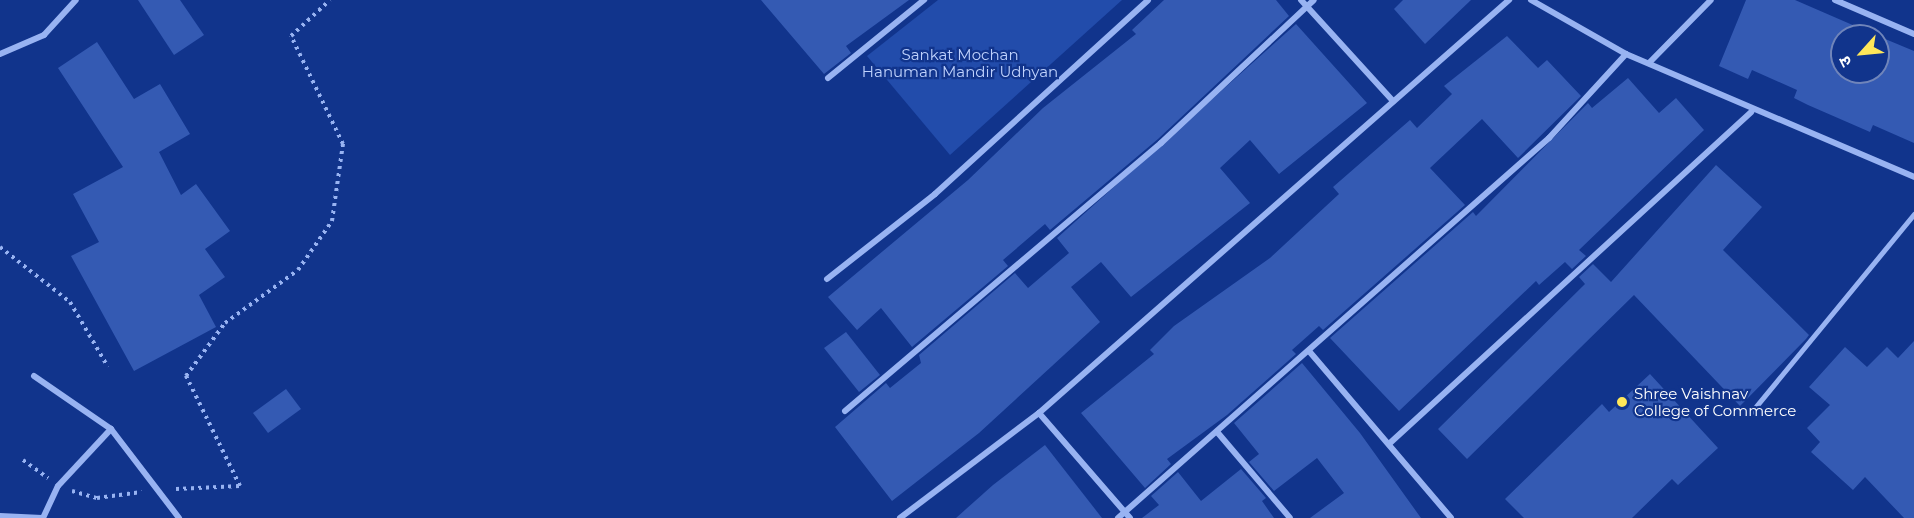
<!DOCTYPE html>
<html>
<head>
<meta charset="utf-8">
<style>
	body { margin:0 }
	#map { position:relative; width:1914px; height:518px; overflow:hidden; background:#11348c; font-family:Montserrat,"Noto Sans Devanagari",sans-serif }
	div>[style] { position:absolute }
	[style*='--x'] { left:calc(var(--x)*1px); top:calc(var(--y)*1px); width:calc(var(--w)*1px); rotate:calc(var(--a)*1deg) }
	.green>* { inset:0; background:#224cab }
	.building>* { inset:0; background:#345ab3 }
	.path>* { height:4px; margin-top:-2px; transform-origin:0; background:repeating-linear-gradient(90deg,#98b3f2 0 3px,transparent 0 7.5px) }
	.service>* { height:4.5px; margin:-2.25px; padding:0 2.25px; transform-origin:2.25px; border-radius:2.25px; background:#98b3f2 }
	.minor>* { height:6px; margin:-3px; padding:0 3px; transform-origin:3px; border-radius:3px; background:#98b3f2 }
	.dots>* { width:16px; height:16px; translate:-50% -50%; box-sizing:border-box; border:3px solid #11348c; border-radius:50% }
	span { translate:-50% -50%; white-space:nowrap; text-align:center; line-height:1.15; -webkit-text-stroke:4.5px #11348c; paint-order:stroke }
	.park-label { font-size:15px; color:#bfd2fd }
	.poi-label { font-size:15px; color:#fff }
	.left { translate:0 -50%; text-align:left }
	.north { position:absolute; left:1830px; top:24px; width:60px; height:60px; box-sizing:border-box; background:#11348c; border:2px solid #7085ba; border-radius:50%; rotate:243deg; font-size:16px; font-weight:700; line-height:24px; text-align:center; color:#fff }
	.north::after { content:''; display:block; margin:auto; width:21px; height:27px; background:#ffe759; clip-path:polygon(50% 0,100% 100%,50% 72%,0 100%) }
</style>
</head>
<body>
<div id="map">
	<div class="green">
		<i style="clip-path:polygon(938px 0,1122px 0,950px 155px,867px 56px)"></i>
	</div>
	<div class="building">
		<i style="clip-path:polygon(138px 0,180px 0,204px 35px,174px 55px)"></i>
		<i style="clip-path:polygon(761px 0,909px 0,846px 46px,851px 53px,824px 74px)"></i>
		<i style="clip-path:polygon(1164px 0,1276px 0,1289px 16px,1158px 139px,1050px 230px,1045px 224px,1003px 260px,1008px 266px,912px 347px,881px 308px,857px 330px,828px 297px,968px 180px,1043px 108px,1136px 34px,1132px 30px)"></i>
		<i style="clip-path:polygon(1403px 0,1471px 0,1425px 44px,1394px 9px)"></i>
		<i style="clip-path:polygon(1746px 0,1795px 0,1878px 36px,1842px 36px,1842px 72px,1878px 72px,1878px 36px,1914px 51px,1914px 143px,1873px 125px,1870px 132px,1808px 105px,1794px 98px,1797px 90px,1752px 70px,1748px 79px,1719px 66px)"></i>
		<i style="clip-path:polygon(1296px 24px,1367px 103px,1279px 174px,1250px 140px,1220px 168px,1250px 203px,1131px 297px,1101px 262px,1071px 287px,1100px 322px,979px 433px,892px 501px,835px 427px,886px 383px,890px 388px,921px 363px,919px 355px,1015px 273px,1028px 288px,1069px 253px,1057px 238px)"></i>
		<i style="clip-path:polygon(1507px 36px,1538px 68px,1547px 60px,1581px 96px,1518px 158px,1482px 119px,1430px 168px,1465px 205px,1323px 330px,1319px 326px,1292px 350px,1296px 354px,1227px 415px,1167px 459px,1171px 464px,1145px 488px,1081px 413px,1154px 354px,1150px 350px,1174px 326px,1270px 258px,1339px 194px,1333px 187px,1410px 120px,1417px 128px,1452px 94px,1444px 86px)"></i>
		<i style="clip-path:polygon(97px 42px,134px 99px,160px 84px,190px 134px,159px 152px,181px 195px,196px 184px,230px 231px,205px 249px,225px 277px,199px 295px,216px 327px,134px 371px,71px 256px,99px 242px,73px 194px,123px 167px,58px 68px)"></i>
		<i style="clip-path:polygon(1628px 78px,1659px 113px,1676px 98px,1704px 130px,1579px 250px,1586px 256px,1572px 269px,1565px 262px,1539px 285px,1536px 281px,1399px 411px,1330px 338px,1473px 212px,1476px 216px,1588px 103px,1592px 108px)"></i>
		<i style="clip-path:polygon(1716px 165px,1762px 207px,1723px 250px,1809px 335px,1806px 339px,1740px 406px,1634px 295px,1467px 459px,1438px 429px,1585px 284px,1579px 277px,1593px 264px,1611px 282px)"></i>
		<i style="clip-path:polygon(846px 332px,880px 375px,859px 392px,824px 348px)"></i>
		<i style="clip-path:polygon(1914px 341px,1914px 518px,1904px 518px,1865px 477px,1853px 490px,1811px 452px,1820px 442px,1807px 428px,1830px 405px,1809px 387px,1845px 347px,1867px 367px,1887px 347px,1898px 358px)"></i>
		<i style="clip-path:polygon(1302px 363px,1360px 433px,1421px 518px,1310px 518px,1344px 493px,1317px 458px,1274px 491px,1249px 462px,1259px 454px,1234px 423px)"></i>
		<i style="clip-path:polygon(1650px 374px,1718px 448px,1678px 485px,1672px 479px,1632px 518px,1524px 518px,1505px 499px,1602px 404px,1609px 412px)"></i>
		<i style="clip-path:polygon(286px 389px,301px 409px,268px 433px,253px 413px)"></i>
		<i style="clip-path:polygon(1045px 445px,1102px 518px,956px 518px,993px 485px)"></i>
		<i style="clip-path:polygon(1241px 469px,1266px 498px,1262px 501px,1274px 518px,1142px 518px,1159px 505px,1151px 496px,1178px 472px,1201px 501px)"></i>
	</div>
	<div class="path">
		<i style="--x:0;--y:247;--w:89;--a:38.2"></i>
		<i style="--x:70;--y:302;--w:75;--a:59.7"></i>
		<i style="--x:23;--y:460;--w:31;--a:36"></i>
		<i style="--x:176;--y:489;--w:64;--a:-2.7"></i>
		<i style="--x:240;--y:486;--w:123;--a:-116.1"></i>
		<i style="--x:186;--y:376;--w:66;--a:-53.7"></i>
		<i style="--x:225;--y:323;--w:90;--a:-36"></i>
		<i style="--x:298;--y:270;--w:60;--a:-55.2"></i>
		<i style="--x:332;--y:221;--w:78;--a:-81.9"></i>
		<i style="--x:343;--y:144;--w:120;--a:-115.7"></i>
		<i style="--x:291;--y:36;--w:53;--a:-42.7"></i>
		<i style="--x:72;--y:491;--w:26;--a:16"></i>
		<i style="--x:97;--y:498;--w:45;--a:-7.6"></i>
	</div>
	<div class="service">
		<i style="--x:1749;--y:415;--w:260;--a:-50.6"></i>
	</div>
	<div class="minor">
		<i style="--x:1301;--y:0;--w:137;--a:47.7"></i>
		<i style="--x:1531;--y:0;--w:109;--a:29.6"></i>
		<i style="--x:1626;--y:54;--w:313;--a:23.1"></i>
		<i style="--x:1835;--y:0;--w:86;--a:23.3"></i>
		<i style="--x:0;--y:54;--w:48;--a:-23.4"></i>
		<i style="--x:44;--y:35;--w:47;--a:-47.6"></i>
		<i style="--x:1649;--y:63;--w:88;--a:-45.5"></i>
		<i style="--x:828;--y:78;--w:124;--a:-39.1"></i>
		<i style="--x:827;--y:279;--w:137;--a:-38.2"></i>
		<i style="--x:935;--y:194;--w:288;--a:-42.3"></i>
		<i style="--x:1309;--y:351;--w:219;--a:49.6"></i>
		<i style="--x:34;--y:376;--w:93;--a:34.5"></i>
		<i style="--x:111;--y:429;--w:112;--a:52.6"></i>
		<i style="--x:845;--y:411;--w:414;--a:-40.3"></i>
		<i style="--x:1161;--y:143;--w:209;--a:-43.1"></i>
		<i style="--x:1039;--y:413;--w:139;--a:49.1"></i>
		<i style="--x:1218;--y:433;--w:111;--a:49.7"></i>
		<i style="--x:1390;--y:443;--w:490;--a:-42.5"></i>
		<i style="--x:0;--y:516;--w:42;--a:2.7"></i>
		<i style="--x:43;--y:518;--w:35;--a:-65"></i>
		<i style="--x:58;--y:486;--w:78;--a:-47.1"></i>
		<i style="--x:900;--y:518;--w:174;--a:-37.1"></i>
		<i style="--x:1039;--y:413;--w:626;--a:-41.31"></i>
		<i style="--x:1118;--y:518;--w:575;--a:-41.4"></i>
		<i style="--x:1549;--y:138;--w:114;--a:-47.5"></i>
	</div>
	<div class="dots">
		<i style="left:1622px;top:402px;background:#ffe759"></i>
	</div>
	<div class="park-label">
		<span style="left:960px;top:63px">Sankat Mochan<br>Hanuman Mandir Udhyan</span>
	</div>
	<div class="poi-label">
		<span class="left" style="left:1634px;top:402px">Shree Vaishnav<br>College of Commerce</span>
	</div>
	<div class="north">उ</div>
</div>
</body>
</html>
